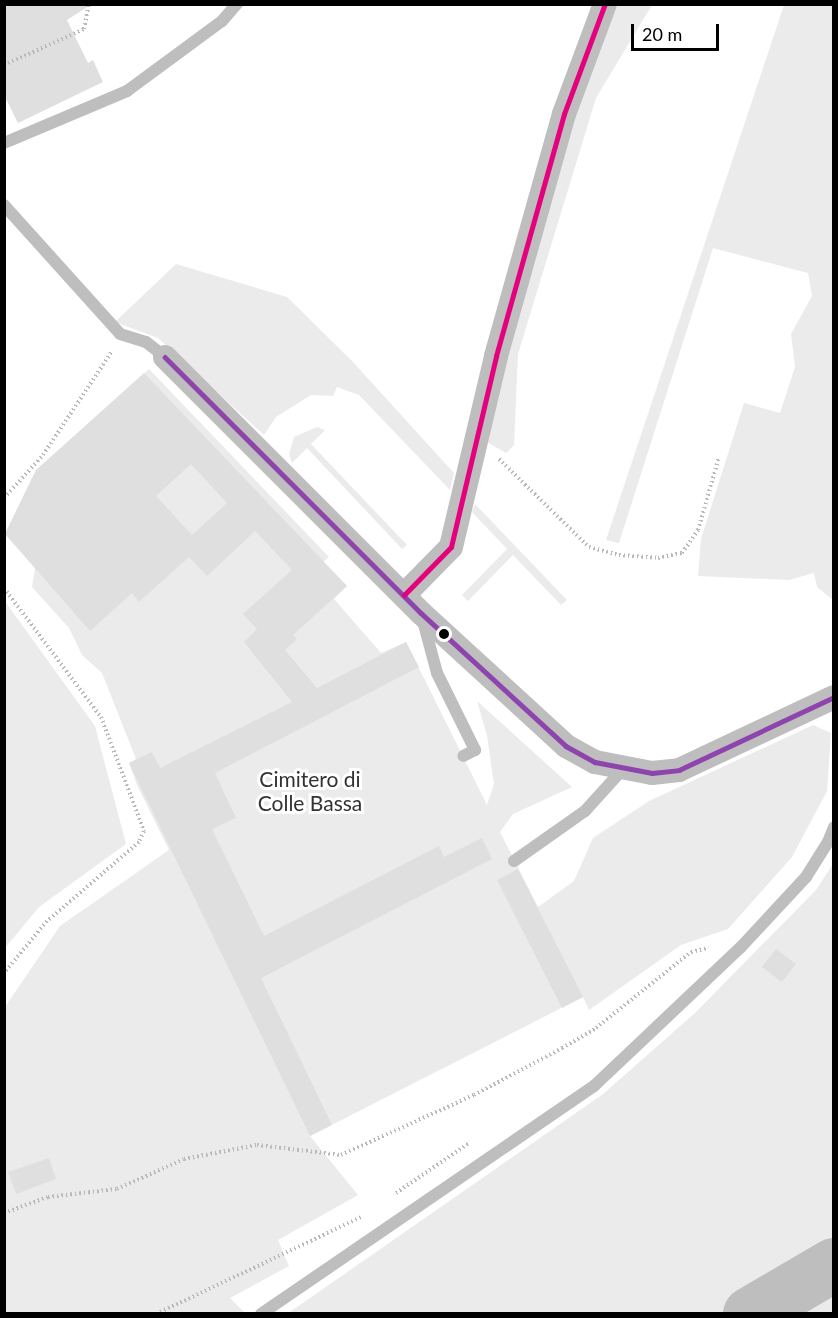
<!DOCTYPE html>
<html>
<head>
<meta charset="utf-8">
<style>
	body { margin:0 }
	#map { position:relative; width:838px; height:1318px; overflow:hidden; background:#fff; font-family:Lato,sans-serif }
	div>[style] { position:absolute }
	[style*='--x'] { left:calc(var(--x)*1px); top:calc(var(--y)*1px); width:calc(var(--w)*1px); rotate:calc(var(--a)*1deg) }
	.green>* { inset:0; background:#ebebeb }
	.river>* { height:54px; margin:-27px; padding:0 27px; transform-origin:27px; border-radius:27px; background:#bebebe }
	.building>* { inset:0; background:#dfdfdf }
	.path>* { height:4px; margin-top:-2px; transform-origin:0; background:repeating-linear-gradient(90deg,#b9b9b9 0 1.5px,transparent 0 4.5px) }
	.service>* { height:12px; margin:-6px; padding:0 6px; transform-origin:6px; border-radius:6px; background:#bebebe }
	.minor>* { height:24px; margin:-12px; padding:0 12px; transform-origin:12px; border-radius:12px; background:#bebebe }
	.bus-1>* { height:4.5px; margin:-2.25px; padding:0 2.25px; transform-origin:2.25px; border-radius:2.25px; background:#8e44ad }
	.bus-2>* { height:4.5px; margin:-2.25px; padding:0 2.25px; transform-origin:2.25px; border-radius:2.25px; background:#e5007d }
	.dots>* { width:16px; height:16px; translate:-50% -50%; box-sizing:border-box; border:3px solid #fff; border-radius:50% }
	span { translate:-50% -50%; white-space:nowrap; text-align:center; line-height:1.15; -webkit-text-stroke:6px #fff; paint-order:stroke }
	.park-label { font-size:21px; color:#323232 }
	.frame { position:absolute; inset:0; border:6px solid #000; pointer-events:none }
	.scale { position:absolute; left:631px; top:24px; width:88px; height:27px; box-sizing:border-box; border:3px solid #000; border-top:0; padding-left:8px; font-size:18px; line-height:21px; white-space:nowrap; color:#000; -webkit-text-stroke:4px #fff; paint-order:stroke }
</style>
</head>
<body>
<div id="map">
	<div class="green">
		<i style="clip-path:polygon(612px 5px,652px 5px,596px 98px,518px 354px,514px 445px,506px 453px,487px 442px,502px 358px,572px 110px)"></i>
		<i style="clip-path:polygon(784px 5px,833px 5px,833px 600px,817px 587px,814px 573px,789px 580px,698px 576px,701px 539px,744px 403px,780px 413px,795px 367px,791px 334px,812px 296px,808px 273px,713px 248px,619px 543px,606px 540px)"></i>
		<i style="clip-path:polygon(176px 264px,287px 297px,352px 361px,454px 473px,450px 490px,359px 395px,337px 387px,333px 396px,311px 395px,276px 417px,264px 435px,158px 338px,115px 322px)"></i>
		<i style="clip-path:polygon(149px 369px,329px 557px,323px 562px,347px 586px,334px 599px,381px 653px,406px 642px,487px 805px,494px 784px,487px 736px,477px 701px,572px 787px,513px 814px,500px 832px,538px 907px,574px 881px,593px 838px,649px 801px,813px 725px,831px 733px,827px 791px,792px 857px,728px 929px,681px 945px,589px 1010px,583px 997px,310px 1136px,358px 1195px,278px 1240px,289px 1266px,230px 1298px,245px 1313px,5px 1314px,5px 1007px,60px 926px,169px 850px,137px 785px,129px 763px,136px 759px,102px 673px,82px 655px,69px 628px,32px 587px,35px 568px,5px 534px,34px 474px)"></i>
		<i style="clip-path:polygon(317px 427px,325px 430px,311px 444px,407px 545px,402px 549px,307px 448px,292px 463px,289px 454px,294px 437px)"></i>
		<i style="clip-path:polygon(475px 504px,567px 600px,561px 605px,513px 555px,468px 601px,462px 595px,507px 549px,472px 512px)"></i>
		<i style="clip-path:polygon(4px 600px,95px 726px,126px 844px,39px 907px,5px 948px)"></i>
		<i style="clip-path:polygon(833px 864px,833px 1313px,287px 1314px,603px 1094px,695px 1013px,816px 890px)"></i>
	</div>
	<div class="river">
		<i style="--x:750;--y:1314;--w:97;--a:-30.3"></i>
	</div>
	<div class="building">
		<i style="clip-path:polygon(4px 4px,92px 4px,67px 20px,88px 63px,93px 60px,103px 82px,18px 123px,4px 95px)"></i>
		<i style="clip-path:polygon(evenodd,144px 373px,347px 586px,293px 635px,297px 639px,285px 650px,317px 688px,406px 642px,419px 667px,215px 773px,236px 818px,212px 829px,264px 936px,439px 846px,444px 857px,482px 838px,492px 859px,261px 978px,332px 1125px,310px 1136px,129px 763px,152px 752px,160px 768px,292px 702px,244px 642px,257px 629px,243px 614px,292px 570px,255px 531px,207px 576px,189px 557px,139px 602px,132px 593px,90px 631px,5px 534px,36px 470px,144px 373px,191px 464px,227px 503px,192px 535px,156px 496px,191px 464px)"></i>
		<i style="clip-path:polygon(518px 869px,583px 997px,562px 1008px,497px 880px)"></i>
		<i style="clip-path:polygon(776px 949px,796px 964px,782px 982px,762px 967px)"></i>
		<i style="clip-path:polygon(49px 1158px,56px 1179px,16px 1194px,8px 1172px)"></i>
	</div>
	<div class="path">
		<i style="--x:4;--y:65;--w:88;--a:-24.2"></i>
		<i style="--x:84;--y:29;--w:25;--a:-79"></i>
		<i style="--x:499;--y:459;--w:126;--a:44.4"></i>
		<i style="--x:589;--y:547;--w:31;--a:15"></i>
		<i style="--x:619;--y:555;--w:39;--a:4"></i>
		<i style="--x:658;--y:558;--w:25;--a:-12"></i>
		<i style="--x:682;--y:553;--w:28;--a:-55"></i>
		<i style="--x:698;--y:530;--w:76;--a:-74"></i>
		<i style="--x:4;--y:498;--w:58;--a:-47.8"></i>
		<i style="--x:43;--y:455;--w:125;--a:-56.4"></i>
		<i style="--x:4;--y:588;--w:161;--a:53.1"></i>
		<i style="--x:101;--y:717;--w:122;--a:69.3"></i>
		<i style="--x:144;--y:831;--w:12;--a:114"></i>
		<i style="--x:139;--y:842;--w:121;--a:139.3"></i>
		<i style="--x:47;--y:921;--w:67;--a:129.6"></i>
		<i style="--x:396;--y:1193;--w:88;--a:-34.4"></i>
		<i style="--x:4;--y:1213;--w:47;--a:-20"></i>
		<i style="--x:48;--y:1197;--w:69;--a:-6.6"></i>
		<i style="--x:117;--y:1189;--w:73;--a:-24.1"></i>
		<i style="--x:184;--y:1159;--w:74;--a:-10.9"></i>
		<i style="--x:257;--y:1145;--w:85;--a:6.8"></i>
		<i style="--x:341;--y:1155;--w:146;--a:-24.3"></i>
		<i style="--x:474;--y:1095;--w:100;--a:-28.1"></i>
		<i style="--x:562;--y:1048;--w:39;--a:-30"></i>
		<i style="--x:596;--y:1028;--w:122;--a:-38.7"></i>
		<i style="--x:691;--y:952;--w:18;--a:-13"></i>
		<i style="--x:156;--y:1314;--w:227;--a:-25.3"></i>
	</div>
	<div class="service">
		<i style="--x:4;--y:143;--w:134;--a:-22.9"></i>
		<i style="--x:127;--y:91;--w:118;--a:-36.4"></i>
		<i style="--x:222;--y:21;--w:23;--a:-49"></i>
		<i style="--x:4;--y:205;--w:173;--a:48"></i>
		<i style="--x:120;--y:334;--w:27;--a:17"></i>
		<i style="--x:146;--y:342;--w:24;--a:38"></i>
		<i style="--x:422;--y:617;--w:58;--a:75"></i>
		<i style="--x:437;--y:673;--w:86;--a:63.7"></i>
		<i style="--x:475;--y:750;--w:13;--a:153"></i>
		<i style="--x:514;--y:861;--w:87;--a:-35.2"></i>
		<i style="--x:585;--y:811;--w:57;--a:-47.9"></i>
		<i style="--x:261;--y:1314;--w:404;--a:-34.4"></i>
		<i style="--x:594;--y:1086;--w:202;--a:-43.4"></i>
		<i style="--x:741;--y:947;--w:96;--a:-47.1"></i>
		<i style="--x:806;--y:877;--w:41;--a:-57.8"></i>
		<i style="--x:828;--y:842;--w:16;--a:-68"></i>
	</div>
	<div class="minor">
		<i style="--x:165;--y:357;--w:362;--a:45"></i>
		<i style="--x:421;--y:613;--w:197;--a:42.5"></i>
		<i style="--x:566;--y:746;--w:33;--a:29"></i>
		<i style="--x:595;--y:762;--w:58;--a:10.9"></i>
		<i style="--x:652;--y:773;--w:27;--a:-6"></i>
		<i style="--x:679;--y:770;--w:171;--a:-25.2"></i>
		<i style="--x:404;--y:595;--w:67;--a:-45.6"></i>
		<i style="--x:451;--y:547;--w:196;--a:-76.7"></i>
		<i style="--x:496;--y:356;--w:251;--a:-74.3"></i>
		<i style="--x:564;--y:114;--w:117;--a:-69.6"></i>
	</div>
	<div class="bus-1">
		<i style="--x:165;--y:357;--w:362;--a:45"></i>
		<i style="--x:421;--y:613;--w:197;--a:42.5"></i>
		<i style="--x:566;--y:746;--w:33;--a:29"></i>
		<i style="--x:595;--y:762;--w:58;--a:10.9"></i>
		<i style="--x:652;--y:773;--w:27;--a:-6"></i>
		<i style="--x:679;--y:770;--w:171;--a:-25.2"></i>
	</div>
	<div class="bus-2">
		<i style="--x:404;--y:595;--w:67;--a:-45.6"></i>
		<i style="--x:451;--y:547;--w:196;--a:-76.7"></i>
		<i style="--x:496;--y:356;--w:251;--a:-74.3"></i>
		<i style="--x:564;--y:114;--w:117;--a:-69.6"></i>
	</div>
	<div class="dots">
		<i style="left:444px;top:634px;background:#000"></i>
	</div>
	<div class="park-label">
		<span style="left:310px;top:791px">Cimitero di<br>Colle Bassa</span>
	</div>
	<div class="frame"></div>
	<div class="scale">20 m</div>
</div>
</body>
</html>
